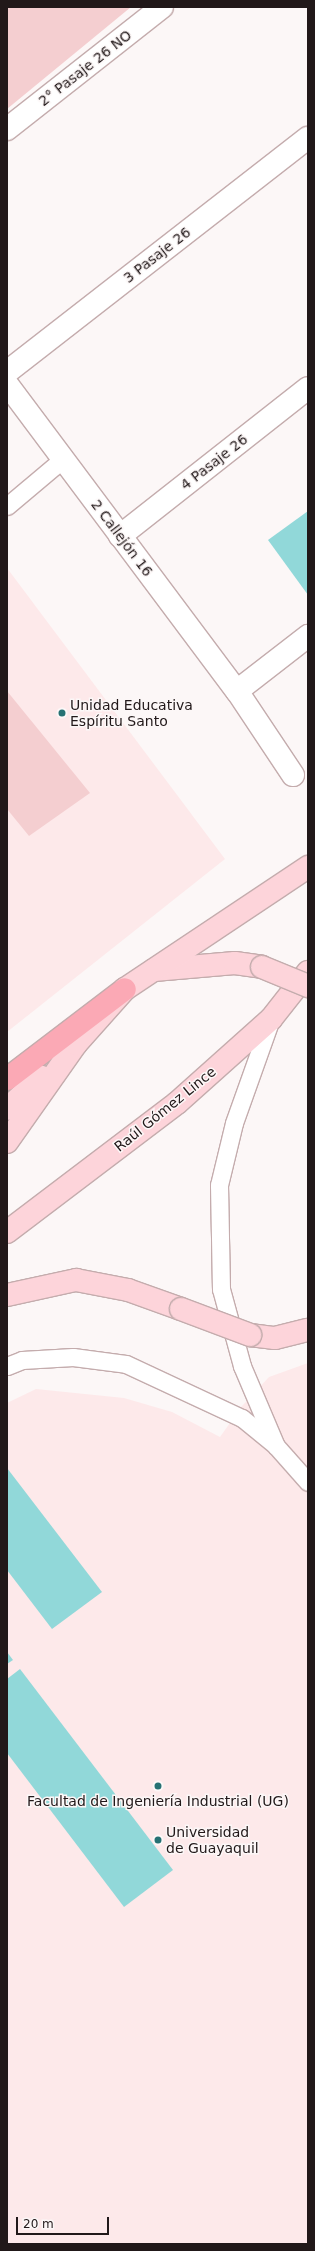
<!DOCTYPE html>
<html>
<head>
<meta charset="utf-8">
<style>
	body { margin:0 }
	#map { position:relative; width:315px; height:2251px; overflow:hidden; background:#fcf7f7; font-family:"DejaVu Sans",sans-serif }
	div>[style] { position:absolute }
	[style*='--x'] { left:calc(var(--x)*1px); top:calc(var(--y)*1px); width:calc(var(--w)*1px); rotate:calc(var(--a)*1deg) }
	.built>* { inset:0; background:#fde9ea }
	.green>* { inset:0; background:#f4ced0 }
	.building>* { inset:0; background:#91d8d9 }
	.roads { filter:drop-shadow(1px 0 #c4acad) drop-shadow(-1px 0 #c4acad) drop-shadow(0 1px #c4acad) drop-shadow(0 -1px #c4acad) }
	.service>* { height:17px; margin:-8.5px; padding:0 8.5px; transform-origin:8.5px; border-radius:8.5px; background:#fff }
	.minor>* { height:22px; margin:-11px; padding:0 11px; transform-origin:11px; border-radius:11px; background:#fff }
	.secondary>* { height:22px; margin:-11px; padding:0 11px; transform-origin:11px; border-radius:11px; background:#fdd4da }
	.primary>* { height:22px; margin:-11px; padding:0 11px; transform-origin:11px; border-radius:11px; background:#fba9b5 }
	.bridges { filter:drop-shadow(1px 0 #c4acad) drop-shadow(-1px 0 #c4acad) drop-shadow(0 1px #c4acad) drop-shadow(0 -1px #c4acad) }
	.secondary-bridge>* { height:22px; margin:-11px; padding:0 11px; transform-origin:11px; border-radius:11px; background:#fdd4da }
	.dots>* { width:11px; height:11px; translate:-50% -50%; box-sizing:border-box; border:2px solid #fcf7f7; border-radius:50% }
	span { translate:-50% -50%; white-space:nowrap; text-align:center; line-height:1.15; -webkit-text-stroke:3px #fcf7f7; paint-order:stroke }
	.street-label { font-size:14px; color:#211819 }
	.poi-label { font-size:14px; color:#211819 }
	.left { translate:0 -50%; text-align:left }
	.frame { position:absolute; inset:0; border:8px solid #211819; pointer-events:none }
	.scale { position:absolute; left:16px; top:2217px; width:93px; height:18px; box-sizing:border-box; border:2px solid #211819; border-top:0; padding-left:5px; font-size:12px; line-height:14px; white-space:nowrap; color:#211819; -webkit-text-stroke:3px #fcf7f7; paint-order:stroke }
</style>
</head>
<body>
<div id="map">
	<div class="built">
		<i style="clip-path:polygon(7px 568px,225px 859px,7px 1032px)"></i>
		<i style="clip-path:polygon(308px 1363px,308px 2244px,7px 2244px,7px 1403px,36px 1389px,124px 1398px,172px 1412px,220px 1437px,242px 1406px,269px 1377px)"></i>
	</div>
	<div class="green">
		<i style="clip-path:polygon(7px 7px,131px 7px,7px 109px)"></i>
		<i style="clip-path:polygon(7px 691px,90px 793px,29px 836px,7px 809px)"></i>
	</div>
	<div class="building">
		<i style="clip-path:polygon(308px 511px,308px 595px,268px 540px)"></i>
		<i style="clip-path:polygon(7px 1468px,102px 1592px,52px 1629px,7px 1570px)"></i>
		<i style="clip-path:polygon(7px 1652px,13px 1660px,7px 1664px)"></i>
		<i style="clip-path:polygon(20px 1669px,173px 1870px,124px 1907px,7px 1753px,7px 1679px)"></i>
	</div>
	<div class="roads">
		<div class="service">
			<i style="--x:7;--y:506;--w:73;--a:-40"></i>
			<i style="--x:271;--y:1019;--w:110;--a:109.6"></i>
			<i style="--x:234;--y:1123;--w:64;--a:103.6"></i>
			<i style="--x:219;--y:1185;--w:104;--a:88.9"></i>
			<i style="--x:221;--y:1289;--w:80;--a:74.7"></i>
			<i style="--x:242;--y:1366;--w:87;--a:67"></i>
			<i style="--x:276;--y:1446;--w:48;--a:48.4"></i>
			<i style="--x:7;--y:1366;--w:16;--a:-22"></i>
			<i style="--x:22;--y:1360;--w:51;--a:-3.4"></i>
			<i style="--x:73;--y:1357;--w:53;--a:7.5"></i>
			<i style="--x:126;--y:1364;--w:128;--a:25"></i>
			<i style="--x:242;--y:1418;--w:41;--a:39.1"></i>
		</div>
		<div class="minor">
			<i style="--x:7;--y:129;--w:197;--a:-38.2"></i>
			<i style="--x:7;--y:372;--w:381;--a:-37.9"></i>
			<i style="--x:7;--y:384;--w:384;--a:53.2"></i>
			<i style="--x:237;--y:691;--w:101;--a:56.3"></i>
			<i style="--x:120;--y:536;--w:239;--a:-38.2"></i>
			<i style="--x:237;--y:691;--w:90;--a:-37.8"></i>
		</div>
		<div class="secondary">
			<i style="--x:154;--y:970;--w:81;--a:-4.9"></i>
			<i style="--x:235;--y:963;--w:27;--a:8"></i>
			<i style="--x:7;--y:1109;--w:47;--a:-43.3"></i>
			<i style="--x:7;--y:1142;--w:120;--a:-54.9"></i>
			<i style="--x:76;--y:1044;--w:74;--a:-48.3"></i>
			<i style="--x:125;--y:989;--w:220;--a:-33.7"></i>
			<i style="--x:7;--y:1232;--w:213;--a:-37.2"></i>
			<i style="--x:177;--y:1103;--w:126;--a:-41.8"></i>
			<i style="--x:271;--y:1019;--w:60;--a:-51.8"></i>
			<i style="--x:7;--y:1295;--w:71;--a:-12.3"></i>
			<i style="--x:76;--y:1280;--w:53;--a:10.9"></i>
			<i style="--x:128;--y:1290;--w:56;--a:19.7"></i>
			<i style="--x:250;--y:1335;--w:25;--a:7"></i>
			<i style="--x:275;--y:1338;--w:34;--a:-14"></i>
		</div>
		<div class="primary">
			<i style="--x:7;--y:1079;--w:148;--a:-37.3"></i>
		</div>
	</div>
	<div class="bridges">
		<div class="secondary-bridge">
			<i style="--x:262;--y:967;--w:50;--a:22.4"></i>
			<i style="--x:181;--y:1309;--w:74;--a:20.6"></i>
		</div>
	</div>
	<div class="dots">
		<i style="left:62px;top:713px;background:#267173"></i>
		<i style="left:158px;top:1786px;background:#267173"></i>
		<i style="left:158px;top:1840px;background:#267173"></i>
	</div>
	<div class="street-label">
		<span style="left:85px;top:68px;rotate:-38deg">2° Pasaje 26 NO</span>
		<span style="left:157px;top:255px;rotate:-38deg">3 Pasaje 26</span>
		<span style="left:214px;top:462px;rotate:-38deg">4 Pasaje 26</span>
		<span style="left:122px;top:538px;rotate:53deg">2 Callejón 16</span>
		<span style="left:165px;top:1109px;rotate:-39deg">Raúl Gómez Lince</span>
	</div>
	<div class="poi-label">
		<span class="left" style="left:70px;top:713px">Unidad Educativa<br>Espíritu Santo</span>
		<span style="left:158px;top:1801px">Facultad de Ingeniería Industrial (UG)</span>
		<span class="left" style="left:166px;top:1840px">Universidad<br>de Guayaquil</span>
	</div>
	<div class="frame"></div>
	<div class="scale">20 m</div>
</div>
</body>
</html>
